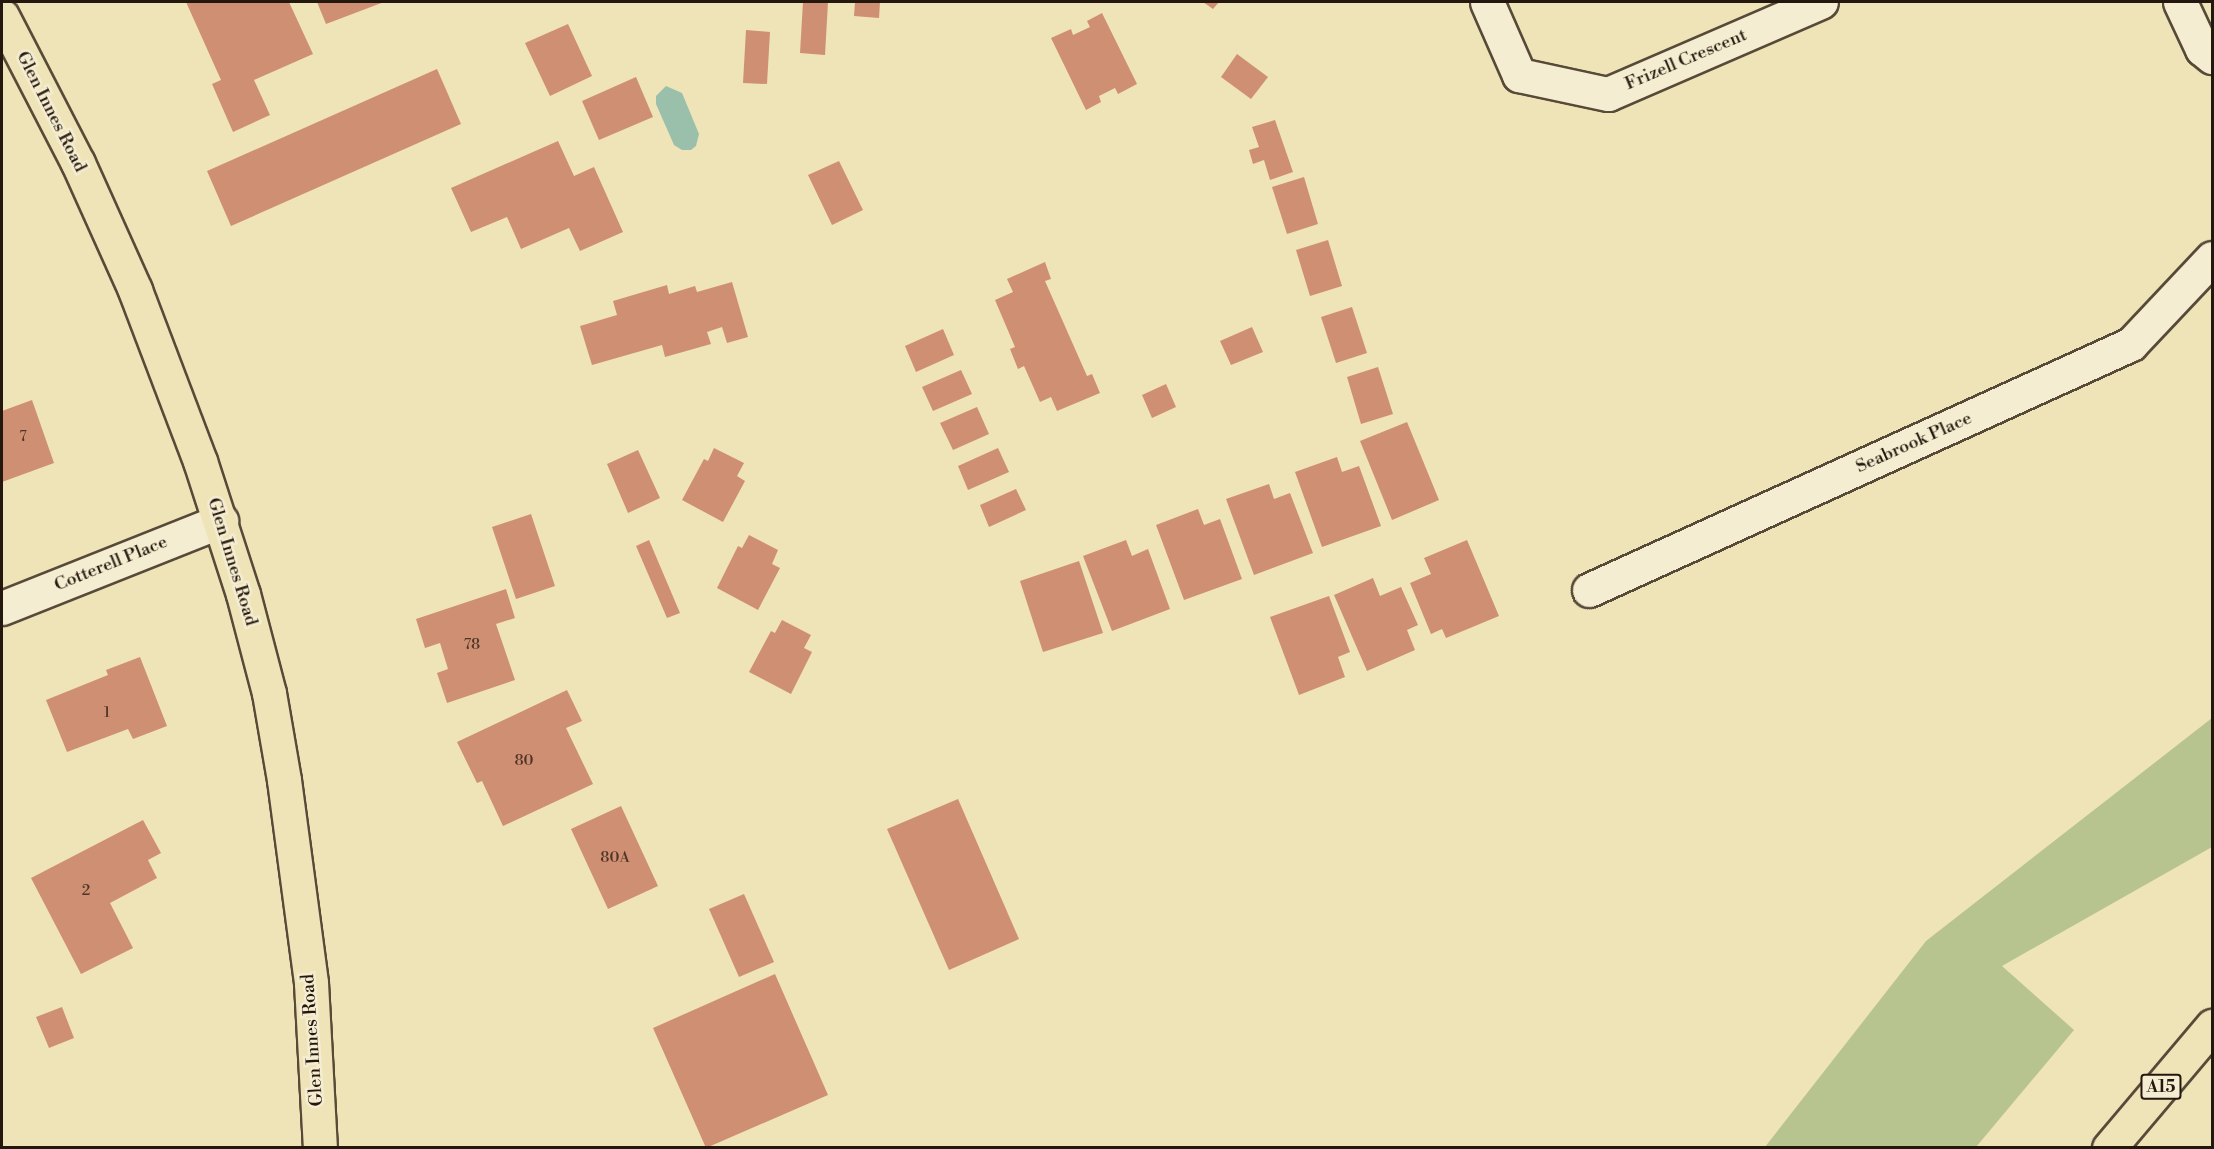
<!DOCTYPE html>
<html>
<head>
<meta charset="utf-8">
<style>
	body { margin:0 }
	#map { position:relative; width:2214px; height:1149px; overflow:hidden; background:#efe3b8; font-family:"Libre Bodoni",serif }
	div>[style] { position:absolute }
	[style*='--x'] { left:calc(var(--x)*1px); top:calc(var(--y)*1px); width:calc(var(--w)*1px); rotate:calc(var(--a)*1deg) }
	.green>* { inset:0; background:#b8c490 }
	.water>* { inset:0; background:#9abfaa }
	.building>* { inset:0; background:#cf8f73 }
	.roads { filter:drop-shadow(2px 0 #574a38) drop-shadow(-2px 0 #574a38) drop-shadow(0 2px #574a38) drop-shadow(0 -2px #574a38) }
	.minor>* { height:33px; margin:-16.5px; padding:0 16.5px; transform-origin:16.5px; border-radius:16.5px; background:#f5edd1 }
	.major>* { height:33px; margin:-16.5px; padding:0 16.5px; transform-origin:16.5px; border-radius:16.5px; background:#efe3b8 }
	.highway>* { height:33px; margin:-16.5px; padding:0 16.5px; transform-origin:16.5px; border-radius:16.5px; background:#efe3b8 }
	span { translate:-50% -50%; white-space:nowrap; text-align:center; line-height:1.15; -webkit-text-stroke:5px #f5edd1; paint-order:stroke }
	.number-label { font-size:15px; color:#4f3526 }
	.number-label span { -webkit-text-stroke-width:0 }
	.shield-label span { padding:2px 4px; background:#f5edd1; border:2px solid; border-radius:4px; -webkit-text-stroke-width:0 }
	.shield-label { font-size:16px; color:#24170d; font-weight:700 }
	.street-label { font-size:18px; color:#24170d }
	.frame { position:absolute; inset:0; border:3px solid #24170d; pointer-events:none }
</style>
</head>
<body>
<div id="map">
	<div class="green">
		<i style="clip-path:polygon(2212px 718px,2212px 847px,2002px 966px,2074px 1030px,1976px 1147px,1765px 1147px,1926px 941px)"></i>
	</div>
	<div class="water">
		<i style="clip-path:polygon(666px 86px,682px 93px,699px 134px,696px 146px,691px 150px,682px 150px,674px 145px,656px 104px,656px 96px)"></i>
	</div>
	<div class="building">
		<i style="clip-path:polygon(186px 2px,289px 2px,313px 54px,254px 80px,270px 115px,233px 132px,212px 84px,221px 80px)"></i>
		<i style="clip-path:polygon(317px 2px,384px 2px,326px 24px)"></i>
		<i style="clip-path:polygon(803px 2px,828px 2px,825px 55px,800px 53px)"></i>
		<i style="clip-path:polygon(855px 2px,880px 2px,879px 18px,854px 16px)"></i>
		<i style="clip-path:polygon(1203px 2px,1219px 2px,1213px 9px)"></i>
		<i style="clip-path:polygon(1102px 13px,1137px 84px,1118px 94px,1115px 88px,1099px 96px,1101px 102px,1086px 110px,1051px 38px,1071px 29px,1073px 35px,1090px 27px,1087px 21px)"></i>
		<i style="clip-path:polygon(568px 24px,592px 76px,550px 96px,525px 43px)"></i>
		<i style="clip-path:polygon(746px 30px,770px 32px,767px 84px,743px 83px)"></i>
		<i style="clip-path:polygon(1237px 54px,1268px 77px,1251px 99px,1221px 77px)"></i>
		<i style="clip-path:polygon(437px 69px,461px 124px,231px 226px,207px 171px)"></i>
		<i style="clip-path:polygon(636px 77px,653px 117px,599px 140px,582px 101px)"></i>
		<i style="clip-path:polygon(1275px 120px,1293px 172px,1270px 180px,1264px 160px,1253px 164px,1249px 150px,1259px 147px,1252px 127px)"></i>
		<i style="clip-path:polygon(558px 141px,574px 176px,594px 167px,623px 232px,580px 251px,569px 228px,521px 249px,507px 217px,471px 232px,451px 188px)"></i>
		<i style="clip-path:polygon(839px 161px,863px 210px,832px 225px,808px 175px)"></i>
		<i style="clip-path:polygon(1304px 177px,1318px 224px,1287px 234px,1272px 187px)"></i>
		<i style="clip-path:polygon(1328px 240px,1342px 286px,1310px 296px,1296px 250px)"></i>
		<i style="clip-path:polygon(1045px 262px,1051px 279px,1045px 281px,1087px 376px,1092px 374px,1100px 393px,1057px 411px,1051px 397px,1040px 402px,1024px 366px,1018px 369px,1010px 349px,1015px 347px,995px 300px,1013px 292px,1007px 279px)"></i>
		<i style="clip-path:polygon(732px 282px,748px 337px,727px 343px,722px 327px,707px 332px,711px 344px,665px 357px,662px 345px,592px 365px,580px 326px,617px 315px,613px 301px,667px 285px,669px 294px,695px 286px,697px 292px)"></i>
		<i style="clip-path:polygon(1352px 307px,1367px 353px,1336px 363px,1321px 317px)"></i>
		<i style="clip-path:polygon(1252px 327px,1263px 352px,1231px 365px,1220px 341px)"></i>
		<i style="clip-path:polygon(943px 329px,954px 355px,916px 372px,905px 346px)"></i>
		<i style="clip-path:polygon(1378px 367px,1393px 414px,1361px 424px,1347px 377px)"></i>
		<i style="clip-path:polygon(961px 370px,972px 394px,933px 411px,922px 387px)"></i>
		<i style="clip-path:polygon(1166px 384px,1176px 407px,1152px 418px,1142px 395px)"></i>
		<i style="clip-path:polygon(32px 400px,54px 463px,2px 482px,2px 411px)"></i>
		<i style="clip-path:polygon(977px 407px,989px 434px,953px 450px,940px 423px)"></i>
		<i style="clip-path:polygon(1407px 422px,1439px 500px,1392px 520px,1360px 441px)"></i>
		<i style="clip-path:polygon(714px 448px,744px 463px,737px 476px,745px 481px,723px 522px,682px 500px,704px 459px,708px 461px)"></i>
		<i style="clip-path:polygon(998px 448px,1009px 472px,968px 490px,958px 466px)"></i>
		<i style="clip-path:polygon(638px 450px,660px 498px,628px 513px,607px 464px)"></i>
		<i style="clip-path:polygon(1337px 457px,1342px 472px,1359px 466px,1381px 526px,1322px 547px,1295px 472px)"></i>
		<i style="clip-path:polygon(1269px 484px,1274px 499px,1290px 493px,1313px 553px,1254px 575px,1226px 499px)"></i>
		<i style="clip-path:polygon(1016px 489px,1026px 510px,989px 527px,980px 505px)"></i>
		<i style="clip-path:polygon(1198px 509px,1204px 525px,1220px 519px,1242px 579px,1184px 600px,1156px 525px)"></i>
		<i style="clip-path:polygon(531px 514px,555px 586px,516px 599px,492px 527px)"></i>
		<i style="clip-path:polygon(749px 535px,778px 550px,772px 564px,780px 568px,758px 610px,717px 588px,738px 546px,742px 548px)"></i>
		<i style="clip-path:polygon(649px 540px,680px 613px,667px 618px,636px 546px)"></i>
		<i style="clip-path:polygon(1126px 540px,1132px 556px,1148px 549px,1170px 609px,1112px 631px,1083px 556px)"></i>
		<i style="clip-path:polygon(1467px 540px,1499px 616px,1446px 638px,1442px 629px,1431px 634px,1410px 583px,1431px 574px,1424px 558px)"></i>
		<i style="clip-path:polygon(1079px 561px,1103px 633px,1043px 652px,1020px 581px)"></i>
		<i style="clip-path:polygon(1373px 578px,1380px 596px,1401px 587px,1418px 625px,1407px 630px,1415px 650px,1367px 671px,1334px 595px)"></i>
		<i style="clip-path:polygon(506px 589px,515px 618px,496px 624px,515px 680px,447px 703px,437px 673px,448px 669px,440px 643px,425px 648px,416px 619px)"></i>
		<i style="clip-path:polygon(1329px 596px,1350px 652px,1338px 657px,1345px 677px,1299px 695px,1270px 617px)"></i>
		<i style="clip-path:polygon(782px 620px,811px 635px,804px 648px,812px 652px,791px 694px,749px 672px,771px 631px,775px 633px)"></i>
		<i style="clip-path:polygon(140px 657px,167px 726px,133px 739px,128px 729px,67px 752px,46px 700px,108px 675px,106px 670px)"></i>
		<i style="clip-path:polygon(567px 690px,582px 721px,566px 728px,593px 784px,503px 826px,482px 781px,477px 783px,457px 742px)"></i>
		<i style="clip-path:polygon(958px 799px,1019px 939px,949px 970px,887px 829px)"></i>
		<i style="clip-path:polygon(621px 806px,658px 886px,608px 909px,571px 829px)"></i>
		<i style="clip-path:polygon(143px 820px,161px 853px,148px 860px,157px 878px,110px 903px,133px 948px,81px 974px,31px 878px)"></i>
		<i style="clip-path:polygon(744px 894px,774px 962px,739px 977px,709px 909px)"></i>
		<i style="clip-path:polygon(775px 974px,828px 1095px,706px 1148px,653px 1028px)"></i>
		<i style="clip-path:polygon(62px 1007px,74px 1038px,49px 1048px,36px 1017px)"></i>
	</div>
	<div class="roads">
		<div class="minor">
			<i style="--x:1487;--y:2;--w:80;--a:66.3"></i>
			<i style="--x:1519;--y:75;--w:91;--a:12.1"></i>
			<i style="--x:1608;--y:94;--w:232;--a:-23.4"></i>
			<i style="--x:2180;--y:2;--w:52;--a:64.9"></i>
			<i style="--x:2202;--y:49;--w:13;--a:39"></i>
			<i style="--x:1589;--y:590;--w:595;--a:-24.41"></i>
			<i style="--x:2131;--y:344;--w:118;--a:-46.7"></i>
			<i style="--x:2;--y:608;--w:236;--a:-21.7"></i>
		</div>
		<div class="major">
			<i style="--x:2;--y:16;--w:165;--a:62.7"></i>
			<i style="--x:78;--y:163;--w:139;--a:65.8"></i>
			<i style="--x:135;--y:290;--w:183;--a:69.2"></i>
			<i style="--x:200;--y:461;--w:140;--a:72.1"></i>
			<i style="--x:243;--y:594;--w:102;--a:75.3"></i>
			<i style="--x:269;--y:693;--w:88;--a:80.2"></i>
			<i style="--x:284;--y:780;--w:205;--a:82.4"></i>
			<i style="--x:311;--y:983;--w:165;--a:86.9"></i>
		</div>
		<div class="highway">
			<i style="--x:2109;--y:1148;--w:160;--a:-49.8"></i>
		</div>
	</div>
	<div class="number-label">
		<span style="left:23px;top:437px">7</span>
		<span style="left:472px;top:645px">78</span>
		<span style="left:107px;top:713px">1</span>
		<span style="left:524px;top:761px">80</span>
		<span style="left:615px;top:858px">80A</span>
		<span style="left:86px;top:891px">2</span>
	</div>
	<div class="shield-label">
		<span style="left:2161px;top:1087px">A15</span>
	</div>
	<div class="street-label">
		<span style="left:1686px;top:60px;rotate:-23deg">Frizell Crescent</span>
		<span style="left:51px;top:112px;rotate:63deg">Glen Innes Road</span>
		<span style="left:1914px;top:443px;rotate:-24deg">Seabrook Place</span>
		<span style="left:232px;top:562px;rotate:73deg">Glen Innes Road</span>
		<span style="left:111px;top:564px;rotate:-22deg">Cotterell Place</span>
		<span style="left:313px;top:1040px;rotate:-94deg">Glen Innes Road</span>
	</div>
	<div class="frame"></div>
</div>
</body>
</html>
